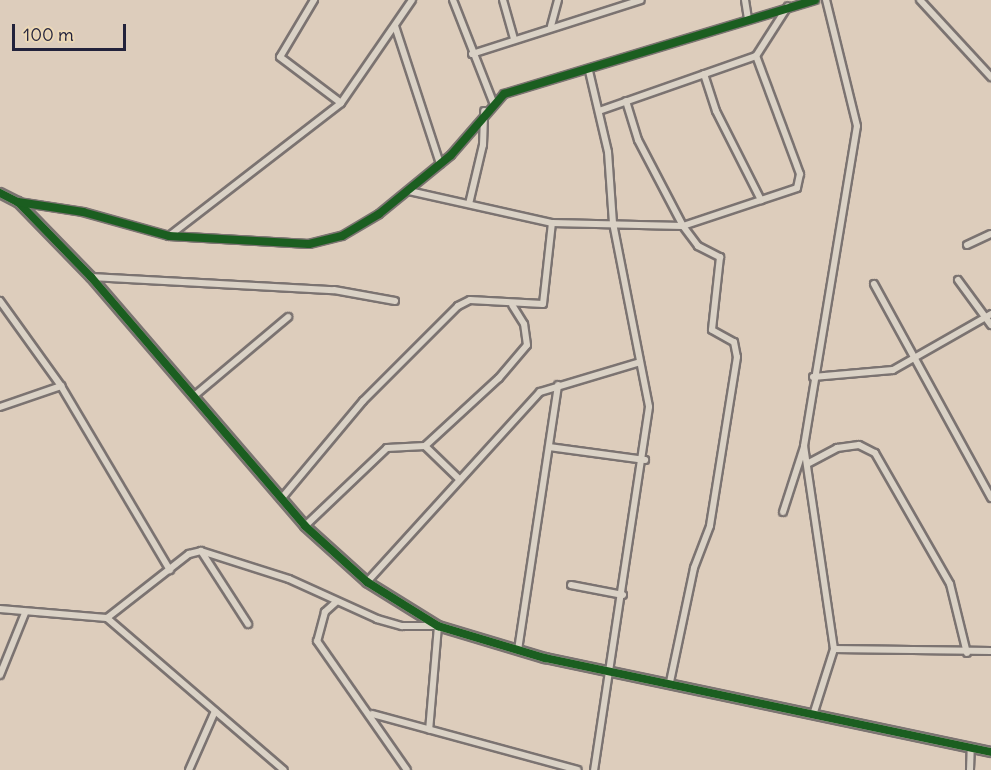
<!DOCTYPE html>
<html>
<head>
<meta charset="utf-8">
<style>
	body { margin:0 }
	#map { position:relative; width:991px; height:770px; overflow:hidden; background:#ddcdbc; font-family:Delius,sans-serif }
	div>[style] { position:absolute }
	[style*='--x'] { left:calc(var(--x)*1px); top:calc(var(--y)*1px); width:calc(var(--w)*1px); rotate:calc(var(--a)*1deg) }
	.roads { filter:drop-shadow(2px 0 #7b7371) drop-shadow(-2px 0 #7b7371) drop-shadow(0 2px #7b7371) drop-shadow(0 -2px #7b7371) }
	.street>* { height:6px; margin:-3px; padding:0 3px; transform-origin:3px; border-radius:3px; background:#dad2c6 }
	.secondary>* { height:8px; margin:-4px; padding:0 4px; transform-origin:4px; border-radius:4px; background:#dad2c6 }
	.cycleway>* { height:8px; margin:-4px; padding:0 4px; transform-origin:4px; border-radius:4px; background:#1b5e20 }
	span { translate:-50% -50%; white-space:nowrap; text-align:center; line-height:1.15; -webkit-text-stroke:6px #ecd8b6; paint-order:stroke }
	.scale { position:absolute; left:12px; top:24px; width:114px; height:27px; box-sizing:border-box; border:3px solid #22223b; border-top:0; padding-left:8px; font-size:18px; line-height:21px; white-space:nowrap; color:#22223b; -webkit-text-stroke:4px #ecd8b6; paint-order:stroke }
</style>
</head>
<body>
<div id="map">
	<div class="roads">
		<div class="street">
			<i style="--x:314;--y:0;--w:66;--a:120.8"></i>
			<i style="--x:280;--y:57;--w:76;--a:37"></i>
			<i style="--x:453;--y:0;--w:110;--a:68.6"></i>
			<i style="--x:503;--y:0;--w:41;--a:74.2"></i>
			<i style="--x:745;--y:0;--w:18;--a:81"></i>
			<i style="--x:920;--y:0;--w:105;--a:47.3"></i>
			<i style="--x:395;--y:26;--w:145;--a:71.9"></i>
			<i style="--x:551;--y:26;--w:27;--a:-75"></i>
			<i style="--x:472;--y:54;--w:177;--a:-17.7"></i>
			<i style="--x:589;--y:71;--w:83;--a:76.8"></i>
			<i style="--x:608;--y:152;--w:71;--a:86"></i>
			<i style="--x:613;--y:223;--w:187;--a:78.9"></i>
			<i style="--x:649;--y:407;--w:367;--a:98.6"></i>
			<i style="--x:704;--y:74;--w:39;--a:72"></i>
			<i style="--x:716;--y:111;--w:100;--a:63.2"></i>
			<i style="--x:626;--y:101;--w:41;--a:72.9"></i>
			<i style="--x:638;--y:140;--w:97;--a:62.4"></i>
			<i style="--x:683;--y:226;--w:25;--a:53"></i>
			<i style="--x:698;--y:246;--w:25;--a:27"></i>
			<i style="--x:720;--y:257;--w:73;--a:96.3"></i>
			<i style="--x:712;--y:330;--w:25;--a:29"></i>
			<i style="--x:734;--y:342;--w:15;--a:79"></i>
			<i style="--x:737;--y:357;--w:171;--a:99.1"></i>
			<i style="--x:710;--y:526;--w:45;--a:110.9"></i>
			<i style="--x:694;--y:568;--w:116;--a:101.9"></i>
			<i style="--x:599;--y:111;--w:166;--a:-19.3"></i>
			<i style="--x:756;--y:56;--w:59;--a:-57.4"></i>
			<i style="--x:409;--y:191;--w:147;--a:12.6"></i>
			<i style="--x:552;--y:223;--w:131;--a:1.3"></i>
			<i style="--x:683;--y:226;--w:120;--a:-18.4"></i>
			<i style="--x:797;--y:188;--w:14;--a:-78"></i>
			<i style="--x:800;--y:174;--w:126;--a:-110.4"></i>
			<i style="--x:18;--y:202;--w:66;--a:8.7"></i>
			<i style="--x:83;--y:212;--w:89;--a:15.6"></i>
			<i style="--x:169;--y:236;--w:140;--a:3.3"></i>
			<i style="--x:309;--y:244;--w:34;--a:-14"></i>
			<i style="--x:342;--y:236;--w:43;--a:-30.7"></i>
			<i style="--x:379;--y:214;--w:93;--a:-39.3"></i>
			<i style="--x:451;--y:155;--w:81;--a:-49"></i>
			<i style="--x:504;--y:94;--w:325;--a:-16.8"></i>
			<i style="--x:469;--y:204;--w:61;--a:-76.7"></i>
			<i style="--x:483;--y:145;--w:34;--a:-88"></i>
			<i style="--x:169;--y:236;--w:217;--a:-37.7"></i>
			<i style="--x:341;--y:103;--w:125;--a:-55.4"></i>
			<i style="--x:967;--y:245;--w:26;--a:-25"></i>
			<i style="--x:91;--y:277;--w:243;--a:3.1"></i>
			<i style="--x:334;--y:290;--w:62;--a:10.2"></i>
			<i style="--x:958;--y:280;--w:56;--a:53.7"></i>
			<i style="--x:874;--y:284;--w:244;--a:61.3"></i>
			<i style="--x:0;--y:301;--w:105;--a:54.3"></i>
			<i style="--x:813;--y:377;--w:80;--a:-5"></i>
			<i style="--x:893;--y:370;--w:113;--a:-29.7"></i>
			<i style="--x:194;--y:396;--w:123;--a:-40"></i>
			<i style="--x:0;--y:407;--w:65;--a:-19"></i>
			<i style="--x:61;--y:386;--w:214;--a:59.4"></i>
			<i style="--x:425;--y:446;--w:46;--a:44.1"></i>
			<i style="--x:549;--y:447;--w:97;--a:7.7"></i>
			<i style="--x:809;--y:463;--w:32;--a:-28"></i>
			<i style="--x:837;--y:448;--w:22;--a:-8"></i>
			<i style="--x:859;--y:445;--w:18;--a:27"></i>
			<i style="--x:875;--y:453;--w:151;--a:60.2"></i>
			<i style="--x:950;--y:584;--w:71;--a:76.2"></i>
			<i style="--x:281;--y:499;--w:128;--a:-50.1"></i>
			<i style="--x:363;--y:401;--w:134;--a:-45"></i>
			<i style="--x:458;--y:306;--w:13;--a:-27"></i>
			<i style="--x:470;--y:300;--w:73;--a:3.1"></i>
			<i style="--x:543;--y:304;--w:81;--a:-83.7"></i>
			<i style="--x:783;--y:512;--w:68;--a:-72.1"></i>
			<i style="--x:305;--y:526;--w:113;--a:-43.6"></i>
			<i style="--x:387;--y:448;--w:38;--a:-3"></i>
			<i style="--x:425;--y:446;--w:100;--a:-42.6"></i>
			<i style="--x:499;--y:378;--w:43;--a:-49.7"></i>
			<i style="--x:527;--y:345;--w:21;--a:-98"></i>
			<i style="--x:524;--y:324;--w:22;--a:-122"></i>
			<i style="--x:201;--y:551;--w:87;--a:57.2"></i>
			<i style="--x:367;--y:582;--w:257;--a:-47.7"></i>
			<i style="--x:540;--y:392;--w:104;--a:-16.7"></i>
			<i style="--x:571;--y:585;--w:53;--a:10.9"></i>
			<i style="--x:336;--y:602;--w:15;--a:138"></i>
			<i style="--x:325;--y:612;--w:30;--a:105"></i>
			<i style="--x:317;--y:641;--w:157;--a:55.1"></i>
			<i style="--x:0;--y:609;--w:107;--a:4.8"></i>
			<i style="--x:107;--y:618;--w:104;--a:-38"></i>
			<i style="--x:189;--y:554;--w:12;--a:-14"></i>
			<i style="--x:201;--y:551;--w:92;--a:17.7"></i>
			<i style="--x:289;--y:579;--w:97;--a:24.4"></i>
			<i style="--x:377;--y:619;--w:26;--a:16"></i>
			<i style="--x:402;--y:626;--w:36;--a:0"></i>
			<i style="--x:438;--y:626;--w:104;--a:94.9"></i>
			<i style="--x:107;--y:618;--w:233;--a:40.7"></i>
			<i style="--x:834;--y:649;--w:157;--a:0.7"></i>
			<i style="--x:518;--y:650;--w:268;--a:-81.4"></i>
			<i style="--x:0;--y:675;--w:67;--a:-68"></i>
			<i style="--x:814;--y:712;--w:66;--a:-72.4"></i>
			<i style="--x:834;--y:649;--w:205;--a:-98.4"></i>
			<i style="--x:804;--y:446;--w:324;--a:-80.6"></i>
			<i style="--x:857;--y:126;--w:130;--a:-103.8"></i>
			<i style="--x:372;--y:714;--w:213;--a:15.2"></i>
			<i style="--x:189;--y:770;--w:64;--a:-66.2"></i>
			<i style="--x:970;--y:770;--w:23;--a:-88"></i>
		</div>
		<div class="secondary">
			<i style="--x:0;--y:193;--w:20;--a:27"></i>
			<i style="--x:18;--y:202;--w:105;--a:45.8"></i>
			<i style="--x:91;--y:277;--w:328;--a:49.3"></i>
			<i style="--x:305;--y:526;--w:84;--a:42.1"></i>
			<i style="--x:367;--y:582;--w:84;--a:31.8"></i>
			<i style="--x:438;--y:626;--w:112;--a:16.7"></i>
			<i style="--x:545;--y:658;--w:456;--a:11.9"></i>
		</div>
	</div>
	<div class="cycleway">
		<i style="--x:0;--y:193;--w:20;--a:27"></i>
		<i style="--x:18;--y:202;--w:105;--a:45.8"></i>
		<i style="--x:91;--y:277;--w:328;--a:49.3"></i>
		<i style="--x:305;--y:526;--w:84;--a:42.1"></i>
		<i style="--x:367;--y:582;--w:84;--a:31.8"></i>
		<i style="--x:438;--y:626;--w:112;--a:16.7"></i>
		<i style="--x:545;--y:658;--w:456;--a:11.9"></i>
		<i style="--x:18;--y:202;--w:66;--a:8.7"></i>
		<i style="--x:83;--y:212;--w:89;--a:15.6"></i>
		<i style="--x:169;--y:236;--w:140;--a:3.3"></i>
		<i style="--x:309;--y:244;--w:34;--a:-14"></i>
		<i style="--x:342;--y:236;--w:43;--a:-30.7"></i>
		<i style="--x:379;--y:214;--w:93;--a:-39.3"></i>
		<i style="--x:451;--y:155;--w:81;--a:-49"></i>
		<i style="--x:504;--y:94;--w:325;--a:-16.8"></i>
	</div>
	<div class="scale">100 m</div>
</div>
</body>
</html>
